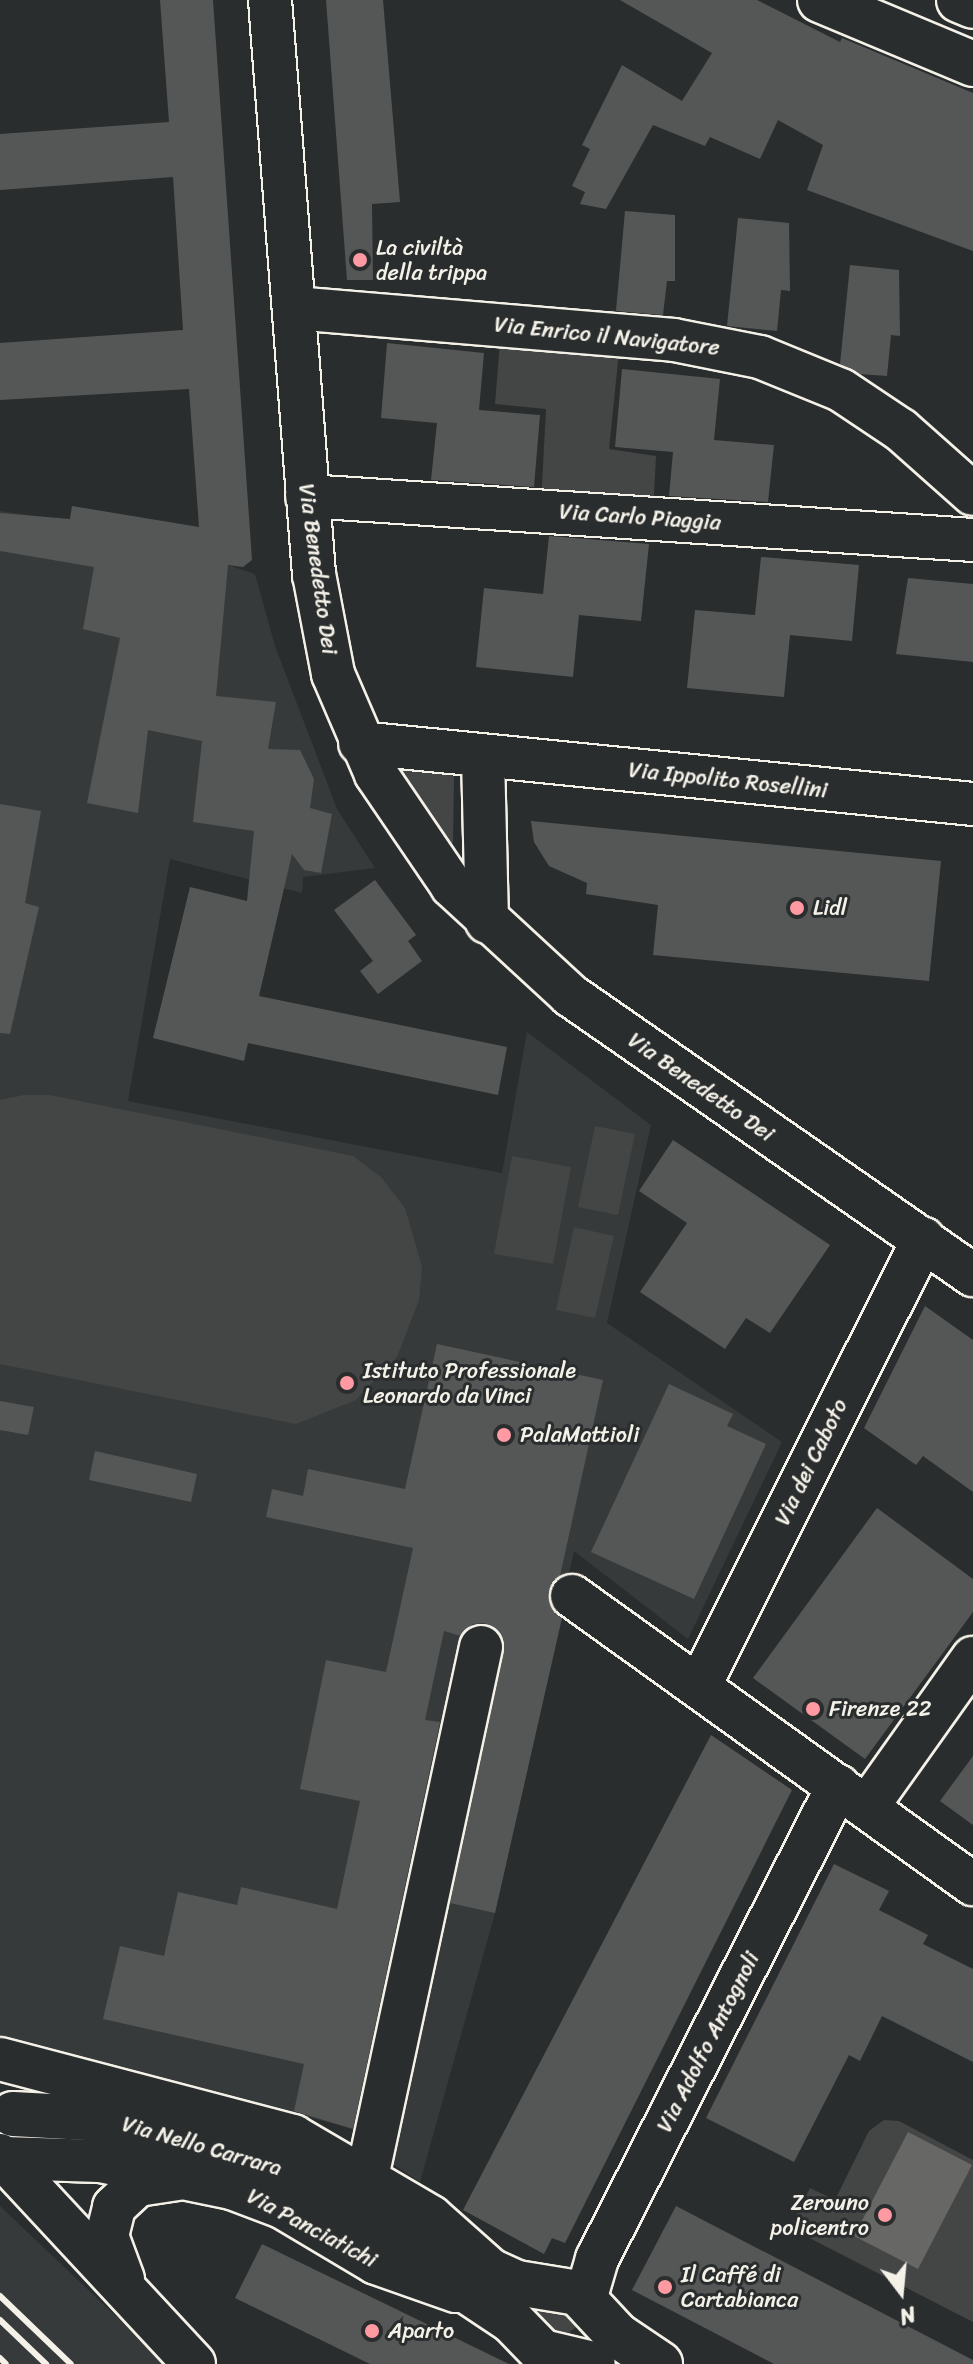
<!DOCTYPE html>
<html>
<head>
<meta charset="utf-8">
<style>
	body { margin:0 }
	#map { position:relative; width:973px; height:2364px; overflow:hidden; background:#2a2d2e; font-family:Sriracha,sans-serif }
	div>[style] { position:absolute }
	[style*='--x'] { left:calc(var(--x)*1px); top:calc(var(--y)*1px); width:calc(var(--w)*1px); rotate:calc(var(--a)*1deg) }
	.built>* { inset:0; background:#373a3a }
	.green>* { inset:0; background:#444645 }
	.water>* { inset:0; background:#676866 }
	.building>* { inset:0; background:#555756 }
	.roads { filter:drop-shadow(2px 0 #f4f1e8) drop-shadow(-2px 0 #f4f1e8) drop-shadow(0 2px #f4f1e8) drop-shadow(0 -2px #f4f1e8) }
	.minor>* { height:42px; margin:-21px; padding:0 21px; transform-origin:21px; border-radius:21px; background:#2a2d2e }
	.major>* { height:44px; margin:-22px; padding:0 22px; transform-origin:22px; border-radius:22px; background:#2a2d2e }
	.rail>* { height:6px; margin:-3px; padding:0 3px; transform-origin:3px; border-radius:3px; background:#f4f1e8 }
	.dots>* { width:22px; height:22px; translate:-50% -50%; box-sizing:border-box; border:4px solid #2a2d2e; border-radius:50% }
	span { translate:-50% -50%; white-space:nowrap; text-align:center; line-height:1.15; -webkit-text-stroke:6px #2a2d2e; paint-order:stroke }
	.poi-label { font-size:22px; color:#f4f1e8 }
	.left { translate:0 -50%; text-align:left }
	.right { translate:-100% -50%; text-align:right }
	.street-label { font-size:22px; color:#f4f1e8 }
	.north { position:absolute; left:861px; top:2252px; width:80px; height:80px; -webkit-text-stroke:6px #2a2d2e; paint-order:stroke; rotate:164deg; font-size:22px; font-weight:700; line-height:32px; text-align:center; color:#f4f1e8 }
	.north::after { content:''; display:block; margin:auto; width:28px; height:36px; background:#f4f1e8; clip-path:polygon(50% 0,100% 100%,50% 72%,0 100%) }
</style>
</head>
<body>
<div id="map">
	<div class="built">
		<i style="clip-path:polygon(0 511px,175px 536px,225px 553px,228px 565px,255px 574px,275px 646px,337px 809px,375px 868px,303px 877px,302px 893px,170px 859px,128px 1101px,502px 1173px,527px 1032px,651px 1125px,607px 1323px,782px 1442px,688px 1639px,574px 1551px,495px 1913px,420px 2182px,393px 2164px,399px 2141px,0 2035px)"></i>
		<i style="clip-path:polygon(0 2206px,166px 2364px,0 2364px)"></i>
	</div>
	<div class="green">
		<i style="clip-path:polygon(501px 330px,620px 342px,609px 449px,656px 456px,653px 513px,541px 504px,546px 409px,495px 404px)"></i>
		<i style="clip-path:polygon(395px 766px,454px 775px,453px 843px,448px 844px)"></i>
		<i style="clip-path:polygon(24px 1095px,50px 1095px,353px 1156px,381px 1177px,405px 1208px,422px 1267px,419px 1300px,397px 1357px,356px 1400px,296px 1424px,0 1364px,0 1100px)"></i>
		<i style="clip-path:polygon(595px 1126px,635px 1134px,618px 1215px,578px 1207px)"></i>
		<i style="clip-path:polygon(512px 1156px,571px 1167px,553px 1264px,494px 1254px)"></i>
		<i style="clip-path:polygon(574px 1227px,614px 1236px,595px 1318px,556px 1310px)"></i>
		<i style="clip-path:polygon(884px 2120px,899px 2121px,973px 2160px,973px 2322px,790px 2228px,810px 2188px,835px 2200px,869px 2131px)"></i>
		<i style="clip-path:polygon(513px 2293px,564px 2300px,579px 2325px,560px 2339px)"></i>
	</div>
	<div class="water">
		<i style="clip-path:polygon(908px 2132px,972px 2165px,918px 2269px,854px 2236px)"></i>
	</div>
	<div class="building">
		<i style="clip-path:polygon(160px 0,213px 0,252px 560px,243px 567px,228px 565px,216px 696px,276px 702px,268px 749px,300px 750px,314px 779px,310px 808px,332px 814px,321px 873px,304px 870px,292px 854px,259px 996px,507px 1047px,498px 1095px,248px 1043px,244px 1061px,153px 1038px,190px 887px,247px 901px,254px 831px,193px 822px,202px 741px,148px 730px,138px 813px,87px 803px,120px 638px,83px 629px,94px 567px,0 551px,0 513px,70px 519px,72px 506px,199px 527px,189px 389px,0 400px,0 343px,183px 330px,173px 177px,0 190px,0 134px,169px 122px)"></i>
		<i style="clip-path:polygon(326px 0,383px 0,400px 202px,372px 204px,373px 280px,347px 280px)"></i>
		<i style="clip-path:polygon(620px 0,757px 0,840px 42px,842px 38px,973px 93px,973px 251px,807px 190px,823px 145px,778px 120px,760px 159px,710px 137px,705px 146px,653px 125px,606px 209px,580px 204px,585px 192px,572px 186px,590px 149px,582px 145px,622px 65px,682px 101px,712px 53px)"></i>
		<i style="clip-path:polygon(625px 211px,675px 215px,675px 281px,667px 281px,663px 315px,616px 311px)"></i>
		<i style="clip-path:polygon(738px 218px,789px 223px,790px 291px,781px 290px,777px 331px,727px 326px)"></i>
		<i style="clip-path:polygon(850px 265px,899px 270px,900px 336px,891px 335px,887px 376px,860px 374px,840px 364px)"></i>
		<i style="clip-path:polygon(387px 343px,484px 353px,479px 410px,540px 415px,534px 487px,431px 480px,437px 423px,381px 418px)"></i>
		<i style="clip-path:polygon(622px 369px,720px 379px,714px 440px,774px 445px,768px 502px,669px 496px,673px 452px,615px 447px)"></i>
		<i style="clip-path:polygon(549px 536px,649px 544px,641px 621px,579px 615px,573px 677px,476px 667px,484px 588px,543px 594px)"></i>
		<i style="clip-path:polygon(761px 557px,859px 565px,852px 641px,790px 635px,784px 697px,687px 688px,695px 610px,755px 615px)"></i>
		<i style="clip-path:polygon(908px 578px,973px 584px,973px 662px,896px 654px)"></i>
		<i style="clip-path:polygon(0 804px,41px 811px,25px 903px,39px 907px,10px 1034px,0 1033px)"></i>
		<i style="clip-path:polygon(531px 821px,941px 861px,929px 981px,653px 955px,658px 905px,586px 894px,587px 883px,549px 866px,534px 842px)"></i>
		<i style="clip-path:polygon(375px 880px,416px 935px,408px 941px,422px 961px,378px 994px,360px 971px,373px 961px,334px 910px)"></i>
		<i style="clip-path:polygon(673px 1140px,830px 1245px,770px 1333px,746px 1318px,725px 1349px,640px 1292px,687px 1223px,639px 1191px)"></i>
		<i style="clip-path:polygon(925px 1306px,973px 1340px,973px 1492px,923px 1456px,916px 1465px,864px 1428px)"></i>
		<i style="clip-path:polygon(437px 1344px,603px 1380px,560px 1576px,548px 1593px,552px 1610px,562px 1618px,495px 1913px,450px 1903px,504px 1640px,485px 1623px,473px 1624px,461px 1636px,444px 1631px,425px 1720px,440px 1722px,353px 2129px,294px 2111px,304px 2064px,103px 2019px,120px 1946px,164px 1956px,178px 1892px,237px 1905px,241px 1887px,337px 1909px,360px 1801px,300px 1789px,326px 1660px,386px 1672px,413px 1548px,266px 1517px,272px 1489px,303px 1496px,308px 1469px,405px 1489px)"></i>
		<i style="clip-path:polygon(669px 1384px,733px 1414px,727px 1426px,766px 1444px,694px 1599px,591px 1552px)"></i>
		<i style="clip-path:polygon(0 1401px,34px 1407px,28px 1435px,0 1430px)"></i>
		<i style="clip-path:polygon(95px 1451px,197px 1474px,191px 1502px,89px 1480px)"></i>
		<i style="clip-path:polygon(877px 1508px,973px 1579px,973px 1612px,865px 1759px,753px 1678px)"></i>
		<i style="clip-path:polygon(711px 1735px,792px 1790px,565px 2243px,552px 2238px,544px 2254px,463px 2210px)"></i>
		<i style="clip-path:polygon(973px 1756px,973px 1825px,940px 1801px)"></i>
		<i style="clip-path:polygon(834px 1864px,889px 1891px,879px 1910px,928px 1935px,923px 1944px,973px 1969px,973px 2062px,882px 2016px,860px 2061px,849px 2055px,794px 2162px,706px 2118px)"></i>
		<i style="clip-path:polygon(676px 2206px,973px 2360px,973px 2364px,774px 2364px,632px 2290px)"></i>
		<i style="clip-path:polygon(262px 2244px,509px 2364px,370px 2364px,235px 2298px)"></i>
	</div>
	<div class="roads">
		<div class="minor">
			<i style="--x:270;--y:0;--w:576;--a:85.62"></i>
			<i style="--x:314;--y:574;--w:102;--a:79.2"></i>
			<i style="--x:333;--y:674;--w:109;--a:66.7"></i>
			<i style="--x:376;--y:774;--w:135;--a:55.8"></i>
			<i style="--x:452;--y:886;--w:161;--a:42.7"></i>
			<i style="--x:570;--y:995;--w:491;--a:34.8"></i>
			<i style="--x:294;--y:308;--w:381;--a:4.8"></i>
			<i style="--x:674;--y:340;--w:88;--a:11.2"></i>
			<i style="--x:760;--y:357;--w:87;--a:22.2"></i>
			<i style="--x:841;--y:390;--w:72;--a:33.7"></i>
			<i style="--x:901;--y:430;--w:96;--a:41.6"></i>
			<i style="--x:307;--y:496;--w:667;--a:3.78"></i>
			<i style="--x:360;--y:743;--w:616;--a:5.68"></i>
			<i style="--x:483;--y:757;--w:165;--a:88.6"></i>
			<i style="--x:572;--y:1596;--w:494;--a:35.7"></i>
			<i style="--x:700;--y:1685;--w:499;--a:-63.4"></i>
			<i style="--x:867;--y:1807;--w:183;--a:-54.6"></i>
			<i style="--x:0;--y:2059;--w:303;--a:14.7"></i>
			<i style="--x:293;--y:2136;--w:160;--a:30.4"></i>
			<i style="--x:431;--y:2217;--w:83;--a:41.6"></i>
			<i style="--x:0;--y:2155;--w:285;--a:47.1"></i>
			<i style="--x:4;--y:2158;--w:96;--a:1.8"></i>
			<i style="--x:100;--y:2161;--w:135;--a:11.6"></i>
			<i style="--x:232;--y:2188;--w:53;--a:20.8"></i>
			<i style="--x:282;--y:2207;--w:109;--a:30.8"></i>
			<i style="--x:376;--y:2263;--w:85;--a:19.3"></i>
			<i style="--x:367;--y:2177;--w:542;--a:-77.86"></i>
			<i style="--x:123;--y:2279;--w:46;--a:-110.4"></i>
			<i style="--x:107;--y:2236;--w:30;--a:-76"></i>
			<i style="--x:114;--y:2207;--w:33;--a:-43"></i>
			<i style="--x:138;--y:2185;--w:40;--a:-8.5"></i>
			<i style="--x:585;--y:2300;--w:43;--a:-73.7"></i>
			<i style="--x:597;--y:2259;--w:531;--a:-63"></i>
		</div>
		<div class="major">
			<i style="--x:820;--y:0;--w:166;--a:22.7"></i>
			<i style="--x:959;--y:0;--w:15;--a:23"></i>
			<i style="--x:13;--y:2114;--w:92;--a:3.1"></i>
			<i style="--x:105;--y:2119;--w:162;--a:14"></i>
			<i style="--x:262;--y:2158;--w:53;--a:25.6"></i>
			<i style="--x:310;--y:2181;--w:79;--a:31.5"></i>
			<i style="--x:377;--y:2222;--w:67;--a:40.1"></i>
			<i style="--x:428;--y:2265;--w:101;--a:33.7"></i>
			<i style="--x:512;--y:2321;--w:43;--a:45.9"></i>
			<i style="--x:542;--y:2352;--w:52;--a:13.2"></i>
			<i style="--x:453;--y:2254;--w:70;--a:24.4"></i>
			<i style="--x:517;--y:2283;--w:62;--a:9.3"></i>
			<i style="--x:578;--y:2293;--w:57;--a:47.1"></i>
			<i style="--x:617;--y:2335;--w:52;--a:34"></i>
		</div>
	</div>
	<div class="rail">
		<i style="--x:0;--y:2296;--w:98;--a:43.8"></i>
		<i style="--x:0;--y:2320;--w:64;--a:43.7"></i>
		<i style="--x:0;--y:2358;--w:8;--a:45"></i>
	</div>
	<div class="dots">
		<i style="left:360px;top:260px;background:#ff9aa2"></i>
		<i style="left:797px;top:908px;background:#ff9aa2"></i>
		<i style="left:347px;top:1383px;background:#ff9aa2"></i>
		<i style="left:504px;top:1435px;background:#ff9aa2"></i>
		<i style="left:813px;top:1709px;background:#ff9aa2"></i>
		<i style="left:885px;top:2215px;background:#ff9aa2"></i>
		<i style="left:665px;top:2287px;background:#ff9aa2"></i>
		<i style="left:372px;top:2331px;background:#ff9aa2"></i>
	</div>
	<div class="poi-label">
		<span class="left" style="left:376px;top:260px">La civiltà<br>della trippa</span>
		<span class="left" style="left:813px;top:908px">Lidl</span>
		<span class="left" style="left:363px;top:1383px">Istituto Professionale<br>Leonardo da Vinci</span>
		<span class="left" style="left:520px;top:1435px">PalaMattioli</span>
		<span class="left" style="left:829px;top:1709px">Firenze 22</span>
		<span class="right" style="left:869px;top:2215px">Zerouno<br>policentro</span>
		<span class="left" style="left:681px;top:2287px">Il Caffé di<br>Cartabianca</span>
		<span class="left" style="left:388px;top:2331px">Aparto</span>
	</div>
	<div class="street-label">
		<span style="left:607px;top:336px;rotate:6deg">Via Enrico il Navigatore</span>
		<span style="left:640px;top:517px;rotate:4deg">Via Carlo Piaggia</span>
		<span style="left:318px;top:569px;rotate:82deg">Via Benedetto Dei</span>
		<span style="left:728px;top:780px;rotate:6deg">Via Ippolito Rosellini</span>
		<span style="left:701px;top:1087px;rotate:35deg">Via Benedetto Dei</span>
		<span style="left:811px;top:1462px;rotate:-64deg">Via dei Caboto</span>
		<span style="left:708px;top:2042px;rotate:-63deg">Via Adolfo Antognoli</span>
		<span style="left:202px;top:2146px;rotate:16deg">Via Nello Carrara</span>
		<span style="left:312px;top:2228px;rotate:28deg">Via Panciatichi</span>
	</div>
	<div class="north">N</div>
</div>
</body>
</html>
